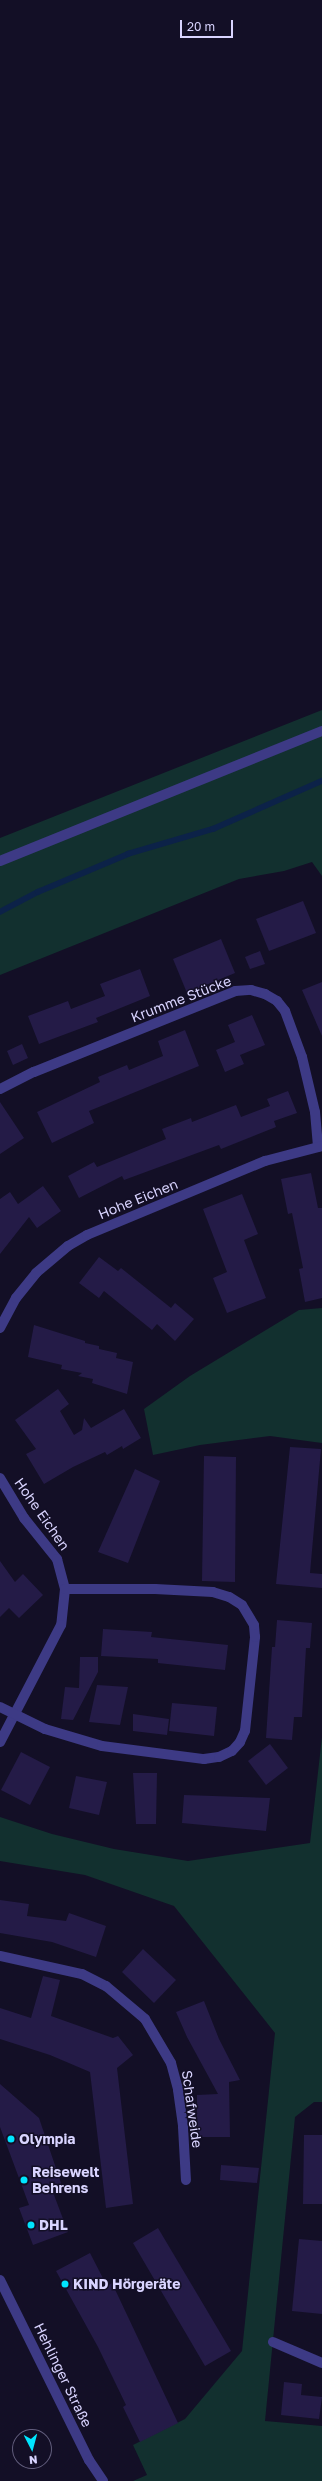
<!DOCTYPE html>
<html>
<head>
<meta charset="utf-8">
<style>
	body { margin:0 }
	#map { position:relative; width:322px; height:2481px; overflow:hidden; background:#130f26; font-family:"Golos Text",sans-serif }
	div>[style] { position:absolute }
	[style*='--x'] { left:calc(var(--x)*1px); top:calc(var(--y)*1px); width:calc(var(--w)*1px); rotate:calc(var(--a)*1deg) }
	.green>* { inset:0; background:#12302f }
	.stream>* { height:5.5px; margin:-2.75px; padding:0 2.75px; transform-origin:2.75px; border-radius:2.75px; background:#0c2248 }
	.building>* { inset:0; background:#241b47 }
	.minor>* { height:10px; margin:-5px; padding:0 5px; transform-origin:5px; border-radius:5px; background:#3d3a85 }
	.tertiary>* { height:10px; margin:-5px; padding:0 5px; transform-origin:5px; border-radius:5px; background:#3d3a85 }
	.dots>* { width:11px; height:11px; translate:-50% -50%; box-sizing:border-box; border:2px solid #130f26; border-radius:50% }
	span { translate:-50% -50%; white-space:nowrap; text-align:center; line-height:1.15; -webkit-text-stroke:3px #130f26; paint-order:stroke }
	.street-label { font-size:14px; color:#d9d4ff }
	.poi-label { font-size:14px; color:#d9d4ff; font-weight:700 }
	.left { translate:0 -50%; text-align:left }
	.north { position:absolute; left:12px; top:2429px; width:40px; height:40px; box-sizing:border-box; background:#130f26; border:1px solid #625e7d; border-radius:50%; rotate:174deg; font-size:11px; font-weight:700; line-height:16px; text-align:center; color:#d9d4ff }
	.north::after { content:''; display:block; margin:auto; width:14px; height:18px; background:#00e5ff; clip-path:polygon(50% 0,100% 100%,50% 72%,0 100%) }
	.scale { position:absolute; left:180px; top:20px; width:53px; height:18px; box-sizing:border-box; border:2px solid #d9d4ff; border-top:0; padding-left:5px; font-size:12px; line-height:14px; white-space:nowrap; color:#d9d4ff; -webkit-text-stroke:3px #130f26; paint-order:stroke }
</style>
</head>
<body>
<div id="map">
	<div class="green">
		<i style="clip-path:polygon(322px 710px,322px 876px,312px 862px,284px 871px,239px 879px,0 975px,0 838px)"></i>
		<i style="clip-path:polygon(322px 1308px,322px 1443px,270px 1436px,200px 1445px,153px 1455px,144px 1409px,190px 1376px,299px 1310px)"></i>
		<i style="clip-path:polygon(322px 1737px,322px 2102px,314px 2102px,295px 2117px,265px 2421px,322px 2426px,322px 2481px,133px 2481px,147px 2475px,133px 2445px,185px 2419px,242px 2351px,275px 2033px,174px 1906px,85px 1875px,0 1861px,0 1817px,52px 1834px,114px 1849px,188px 1861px,310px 1843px)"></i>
	</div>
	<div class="stream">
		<i style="--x:0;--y:912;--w:43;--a:-27.8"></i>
		<i style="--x:38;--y:892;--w:98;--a:-22.9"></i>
		<i style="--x:128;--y:854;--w:89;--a:-16.4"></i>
		<i style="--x:213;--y:829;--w:119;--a:-23.8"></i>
	</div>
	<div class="building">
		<i style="clip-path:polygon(303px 901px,316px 933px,269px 951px,256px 919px)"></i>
		<i style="clip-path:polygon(221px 939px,235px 973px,187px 993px,173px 959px)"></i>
		<i style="clip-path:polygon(260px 951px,265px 964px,250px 969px,245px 957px)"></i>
		<i style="clip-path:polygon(140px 969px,150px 996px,96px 1018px,98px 1022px,39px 1044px,28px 1016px,68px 1001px,71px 1009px,105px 996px,100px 984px)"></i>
		<i style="clip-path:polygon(322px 982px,322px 1036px,302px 990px)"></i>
		<i style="clip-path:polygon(252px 1015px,265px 1045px,240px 1055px,244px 1064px,225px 1072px,216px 1050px,235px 1042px,228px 1025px)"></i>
		<i style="clip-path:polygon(185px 1030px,199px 1066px,89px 1111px,94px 1123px,52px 1143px,37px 1112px,100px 1082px,98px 1077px,127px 1065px,129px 1070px,163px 1056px,158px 1041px)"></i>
		<i style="clip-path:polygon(22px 1044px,28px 1058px,13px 1065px,7px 1051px)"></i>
		<i style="clip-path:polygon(288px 1091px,297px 1113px,274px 1121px,276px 1127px,221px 1149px,219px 1145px,124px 1180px,122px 1176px,79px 1198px,68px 1176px,94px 1162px,97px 1167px,166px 1139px,162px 1129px,191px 1118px,192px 1122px,236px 1105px,241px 1117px,270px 1106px,267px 1099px)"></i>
		<i style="clip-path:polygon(0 1102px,24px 1138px,0 1154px)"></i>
		<i style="clip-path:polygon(311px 1173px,318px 1208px,322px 1208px,322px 1298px,305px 1302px,299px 1269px,303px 1268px,292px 1213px,288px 1214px,281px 1179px)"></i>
		<i style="clip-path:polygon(43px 1186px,61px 1211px,37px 1228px,29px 1217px,0 1254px,0 1199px,10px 1192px,18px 1204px)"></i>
		<i style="clip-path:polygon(242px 1194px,258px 1234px,244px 1240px,266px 1298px,227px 1313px,213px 1278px,227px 1272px,203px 1209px)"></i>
		<i style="clip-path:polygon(99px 1257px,118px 1271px,121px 1268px,171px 1308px,175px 1303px,194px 1319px,175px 1341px,157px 1324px,152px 1330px,104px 1291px,99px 1298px,79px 1283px)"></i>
		<i style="clip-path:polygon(34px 1325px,85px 1341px,85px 1343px,99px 1346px,99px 1349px,117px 1353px,116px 1358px,133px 1362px,127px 1394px,92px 1383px,93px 1379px,78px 1376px,82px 1373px,61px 1369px,62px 1365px,28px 1357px)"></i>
		<i style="clip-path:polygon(58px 1389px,69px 1404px,60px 1411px,74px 1435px,82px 1430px,84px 1418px,91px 1428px,124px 1409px,141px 1438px,123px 1449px,122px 1446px,107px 1455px,105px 1452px,73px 1467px,44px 1484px,26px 1454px,36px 1449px,15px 1420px)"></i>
		<i style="clip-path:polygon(290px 1447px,321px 1449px,310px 1573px,322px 1574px,322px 1588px,276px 1584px)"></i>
		<i style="clip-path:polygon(204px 1456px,236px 1457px,235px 1582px,202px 1581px)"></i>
		<i style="clip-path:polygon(135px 1469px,160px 1481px,128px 1563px,98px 1552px)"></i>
		<i style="clip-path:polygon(0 1561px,15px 1582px,23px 1574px,43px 1595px,19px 1618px,9px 1608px,0 1617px)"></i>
		<i style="clip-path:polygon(277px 1620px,312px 1623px,310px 1648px,306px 1648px,302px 1717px,294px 1717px,292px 1740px,266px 1738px,272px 1647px,275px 1647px)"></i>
		<i style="clip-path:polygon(103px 1629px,152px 1632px,151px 1637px,228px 1645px,225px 1670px,158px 1663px,158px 1659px,101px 1656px)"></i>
		<i style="clip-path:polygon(80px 1657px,98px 1657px,98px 1672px,73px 1720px,61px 1719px,65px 1687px,79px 1688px)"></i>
		<i style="clip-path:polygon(97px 1685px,128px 1687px,120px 1725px,89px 1722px)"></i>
		<i style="clip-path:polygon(172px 1703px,217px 1707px,214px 1736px,169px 1731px)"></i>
		<i style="clip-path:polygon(133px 1714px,169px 1719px,167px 1735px,133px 1731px)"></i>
		<i style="clip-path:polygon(270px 1744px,288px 1768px,266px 1785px,248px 1761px)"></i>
		<i style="clip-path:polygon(21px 1752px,50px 1767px,30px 1805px,1px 1790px)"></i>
		<i style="clip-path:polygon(133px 1773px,157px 1773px,156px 1824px,136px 1824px)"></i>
		<i style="clip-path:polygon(76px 1776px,107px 1782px,99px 1815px,69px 1808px)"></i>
		<i style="clip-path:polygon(184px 1795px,270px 1798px,266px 1831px,182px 1823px)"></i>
		<i style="clip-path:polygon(0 1900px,29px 1904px,27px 1916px,66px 1921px,69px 1913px,106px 1926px,96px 1957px,52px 1942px,0 1933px)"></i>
		<i style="clip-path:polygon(143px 1949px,176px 1980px,154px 2003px,122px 1972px)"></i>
		<i style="clip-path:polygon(43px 1976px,60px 1980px,51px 2016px,113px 2038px,118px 2036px,133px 2055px,117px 2068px,133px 2204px,106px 2208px,90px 2072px,50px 2055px,0 2039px,0 2008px,31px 2018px)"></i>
		<i style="clip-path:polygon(204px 2001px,219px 2039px,240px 2080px,229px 2082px,230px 2137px,197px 2137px,197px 2095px,218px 2094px,187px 2037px,176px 2012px)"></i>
		<i style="clip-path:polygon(0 2084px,39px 2118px,61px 2183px,54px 2195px,68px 2232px,33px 2245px,19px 2208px,29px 2205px,0 2127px)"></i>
		<i style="clip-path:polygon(304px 2135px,322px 2135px,322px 2204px,303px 2204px)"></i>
		<i style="clip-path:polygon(221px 2165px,259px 2168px,257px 2183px,220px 2180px)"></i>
		<i style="clip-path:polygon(158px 2228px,231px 2351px,205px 2366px,133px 2243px)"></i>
		<i style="clip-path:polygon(299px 2239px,322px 2241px,322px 2314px,292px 2311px)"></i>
		<i style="clip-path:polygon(90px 2253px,107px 2286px,112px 2283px,178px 2423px,140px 2442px,123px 2407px,126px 2405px,98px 2347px,56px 2271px)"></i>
		<i style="clip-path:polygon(284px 2382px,302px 2384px,301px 2395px,322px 2397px,319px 2419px,281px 2415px)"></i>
	</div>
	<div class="minor">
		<i style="--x:0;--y:1089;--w:38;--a:-27"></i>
		<i style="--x:34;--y:1072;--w:217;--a:-21.9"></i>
		<i style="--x:235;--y:991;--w:16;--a:-4"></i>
		<i style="--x:251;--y:990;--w:15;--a:16"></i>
		<i style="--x:265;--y:994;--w:14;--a:30"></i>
		<i style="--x:277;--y:1001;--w:13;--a:51"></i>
		<i style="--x:285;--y:1011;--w:49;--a:69.7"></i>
		<i style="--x:302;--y:1057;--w:57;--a:76.7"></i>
		<i style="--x:315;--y:1112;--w:35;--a:85"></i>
		<i style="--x:0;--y:1328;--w:34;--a:-62"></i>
		<i style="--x:16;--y:1298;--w:32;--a:-51"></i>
		<i style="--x:36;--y:1273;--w:42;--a:-40.2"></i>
		<i style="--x:68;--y:1246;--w:22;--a:-30"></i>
		<i style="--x:87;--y:1235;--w:193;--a:-22.6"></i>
		<i style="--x:265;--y:1161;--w:59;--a:-14.7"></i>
		<i style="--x:0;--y:1478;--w:47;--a:59"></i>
		<i style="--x:24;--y:1518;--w:53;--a:51.2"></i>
		<i style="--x:57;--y:1559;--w:31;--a:75"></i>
		<i style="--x:65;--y:1589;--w:36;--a:96"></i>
		<i style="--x:61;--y:1625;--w:132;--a:117.5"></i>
		<i style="--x:0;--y:1707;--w:50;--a:26.1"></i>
		<i style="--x:45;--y:1729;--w:59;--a:16.6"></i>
		<i style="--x:102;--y:1746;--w:103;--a:7.3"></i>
		<i style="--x:204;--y:1759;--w:15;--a:-8"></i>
		<i style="--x:219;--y:1757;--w:14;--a:-25"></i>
		<i style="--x:232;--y:1751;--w:12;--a:-48"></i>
		<i style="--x:240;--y:1742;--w:12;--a:-66"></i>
		<i style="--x:245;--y:1731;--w:95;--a:-83.9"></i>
		<i style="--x:255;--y:1637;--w:12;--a:-95"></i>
		<i style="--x:254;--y:1625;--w:23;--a:-121"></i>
		<i style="--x:242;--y:1605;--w:15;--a:-148"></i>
		<i style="--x:229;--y:1597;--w:17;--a:-163"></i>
		<i style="--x:213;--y:1592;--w:58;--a:-177"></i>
		<i style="--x:155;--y:1589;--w:90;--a:180"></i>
		<i style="--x:0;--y:1956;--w:84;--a:12.4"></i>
		<i style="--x:82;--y:1974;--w:27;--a:27"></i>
		<i style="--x:106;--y:1986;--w:51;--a:40.2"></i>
		<i style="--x:145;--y:2019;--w:51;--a:59.4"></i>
		<i style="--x:171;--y:2063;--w:28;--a:75"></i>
		<i style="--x:178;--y:2090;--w:37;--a:82"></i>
		<i style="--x:183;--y:2127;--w:53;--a:86.8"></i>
		<i style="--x:0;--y:2280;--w:201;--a:63.7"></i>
		<i style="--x:89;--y:2460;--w:25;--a:56"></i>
		<i style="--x:273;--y:2342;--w:53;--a:23.2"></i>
	</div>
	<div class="tertiary">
		<i style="--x:0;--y:861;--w:347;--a:-22"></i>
	</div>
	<div class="dots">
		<i style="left:11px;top:2139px;background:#00e5ff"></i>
		<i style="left:24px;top:2180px;background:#00e5ff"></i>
		<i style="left:31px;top:2225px;background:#00e5ff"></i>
		<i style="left:65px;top:2284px;background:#00e5ff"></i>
	</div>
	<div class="street-label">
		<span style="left:181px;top:999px;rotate:-21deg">Krumme Stücke</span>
		<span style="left:138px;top:1199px;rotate:-22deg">Hohe Eichen</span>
		<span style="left:42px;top:1514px;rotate:55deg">Hohe Eichen</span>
		<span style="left:192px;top:2109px;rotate:82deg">Schafweide</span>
		<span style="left:63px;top:2375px;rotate:64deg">Hehlinger Straße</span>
	</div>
	<div class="poi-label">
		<span class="left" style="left:19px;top:2139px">Olympia</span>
		<span class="left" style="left:32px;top:2180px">Reisewelt<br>Behrens</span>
		<span class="left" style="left:39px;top:2225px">DHL</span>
		<span class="left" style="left:73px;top:2284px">KIND Hörgeräte</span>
	</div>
	<div class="north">N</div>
	<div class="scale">20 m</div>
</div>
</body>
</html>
